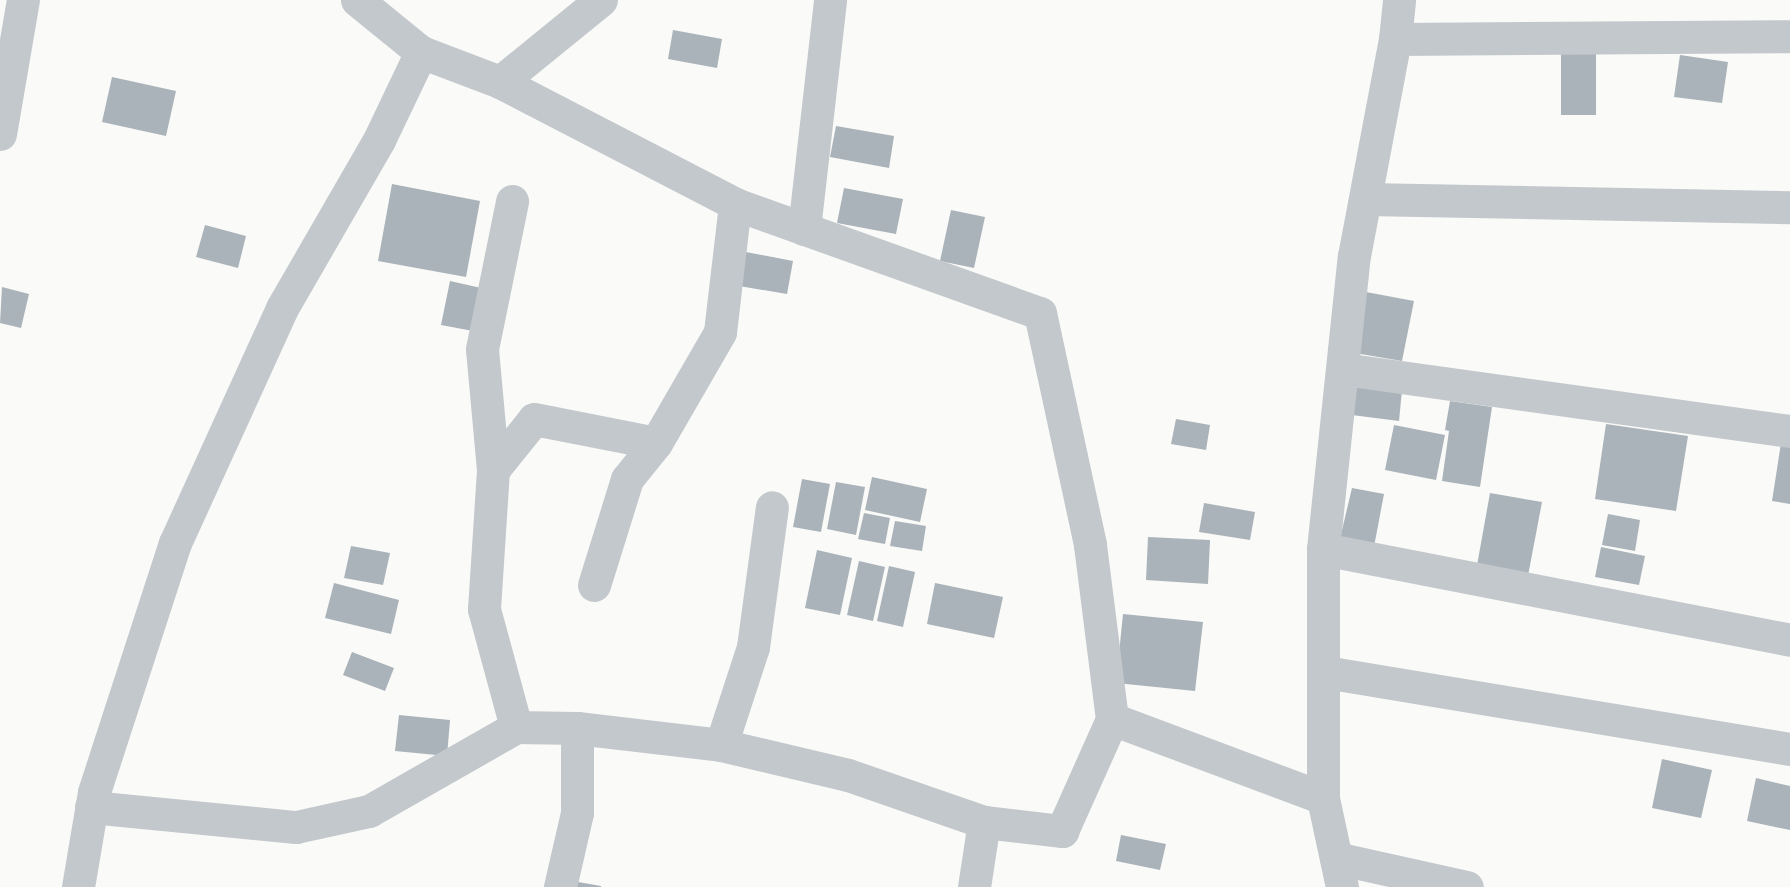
<!DOCTYPE html>
<html>
<head>
<meta charset="utf-8">
<style>
	body { margin:0 }
	#map { position:relative; width:1790px; height:887px; overflow:hidden; background:#fafaf8; font-family:"Source Sans 3",sans-serif }
	div>[style] { position:absolute }
	[style*='--x'] { left:calc(var(--x)*1px); top:calc(var(--y)*1px); width:calc(var(--w)*1px); rotate:calc(var(--a)*1deg) }
	.building>* { inset:0; background:#aab3b9 }
	.minor>* { height:33px; margin:-16.5px; padding:0 16.5px; transform-origin:16.5px; border-radius:16.5px; background:#c3c8cc }
	span { translate:-50% -50%; white-space:nowrap; text-align:center; line-height:1.15; -webkit-text-stroke:6px #fff; paint-order:stroke }
</style>
</head>
<body>
<div id="map">
	<div class="building">
		<i style="clip-path:polygon(673px 30px,722px 39px,717px 68px,668px 59px)"></i>
		<i style="clip-path:polygon(1561px 53px,1596px 53px,1596px 115px,1561px 115px)"></i>
		<i style="clip-path:polygon(1680px 55px,1728px 62px,1722px 103px,1674px 97px)"></i>
		<i style="clip-path:polygon(112px 77px,176px 91px,166px 136px,102px 122px)"></i>
		<i style="clip-path:polygon(836px 126px,894px 136px,889px 168px,830px 157px)"></i>
		<i style="clip-path:polygon(392px 184px,480px 201px,466px 277px,378px 261px)"></i>
		<i style="clip-path:polygon(844px 188px,903px 199px,896px 234px,837px 223px)"></i>
		<i style="clip-path:polygon(951px 210px,985px 217px,974px 268px,940px 261px)"></i>
		<i style="clip-path:polygon(205px 225px,246px 236px,238px 268px,196px 257px)"></i>
		<i style="clip-path:polygon(746px 252px,793px 261px,787px 294px,739px 286px)"></i>
		<i style="clip-path:polygon(450px 281px,481px 288px,473px 331px,441px 325px)"></i>
		<i style="clip-path:polygon(2px 287px,29px 294px,21px 328px,0 323px)"></i>
		<i style="clip-path:polygon(1366px 292px,1414px 301px,1402px 361px,1355px 353px)"></i>
		<i style="clip-path:polygon(1350px 381px,1402px 390px,1399px 421px,1344px 414px)"></i>
		<i style="clip-path:polygon(1450px 401px,1492px 407px,1480px 487px,1442px 481px,1449px 431px,1445px 430px)"></i>
		<i style="clip-path:polygon(1176px 419px,1210px 425px,1206px 450px,1171px 444px)"></i>
		<i style="clip-path:polygon(1606px 424px,1688px 436px,1676px 511px,1595px 499px)"></i>
		<i style="clip-path:polygon(1394px 425px,1445px 435px,1436px 480px,1385px 470px)"></i>
		<i style="clip-path:polygon(1781px 443px,1790px 444px,1790px 504px,1772px 501px)"></i>
		<i style="clip-path:polygon(872px 477px,927px 489px,920px 522px,865px 510px)"></i>
		<i style="clip-path:polygon(802px 479px,830px 484px,821px 532px,793px 527px)"></i>
		<i style="clip-path:polygon(836px 482px,865px 487px,856px 535px,827px 529px)"></i>
		<i style="clip-path:polygon(1352px 488px,1384px 494px,1373px 552px,1338px 547px)"></i>
		<i style="clip-path:polygon(1490px 493px,1542px 502px,1527px 581px,1476px 571px)"></i>
		<i style="clip-path:polygon(1204px 503px,1255px 512px,1250px 540px,1199px 532px)"></i>
		<i style="clip-path:polygon(864px 513px,890px 518px,885px 544px,858px 539px)"></i>
		<i style="clip-path:polygon(1608px 514px,1640px 520px,1635px 551px,1602px 545px)"></i>
		<i style="clip-path:polygon(895px 521px,926px 526px,922px 551px,890px 546px)"></i>
		<i style="clip-path:polygon(1148px 537px,1210px 540px,1208px 584px,1146px 580px)"></i>
		<i style="clip-path:polygon(351px 546px,390px 553px,383px 585px,344px 578px)"></i>
		<i style="clip-path:polygon(1601px 547px,1645px 556px,1639px 585px,1595px 577px)"></i>
		<i style="clip-path:polygon(817px 550px,852px 558px,840px 615px,805px 608px)"></i>
		<i style="clip-path:polygon(859px 561px,885px 567px,873px 621px,847px 615px)"></i>
		<i style="clip-path:polygon(889px 566px,915px 572px,903px 627px,877px 621px)"></i>
		<i style="clip-path:polygon(334px 583px,399px 600px,391px 634px,325px 618px)"></i>
		<i style="clip-path:polygon(935px 583px,1003px 597px,994px 638px,927px 624px)"></i>
		<i style="clip-path:polygon(1123px 614px,1203px 622px,1195px 691px,1116px 683px)"></i>
		<i style="clip-path:polygon(352px 652px,394px 668px,385px 691px,343px 675px)"></i>
		<i style="clip-path:polygon(399px 715px,450px 720px,447px 756px,395px 751px)"></i>
		<i style="clip-path:polygon(1662px 759px,1712px 770px,1701px 818px,1652px 808px)"></i>
		<i style="clip-path:polygon(1756px 778px,1790px 786px,1790px 830px,1747px 821px)"></i>
		<i style="clip-path:polygon(1121px 835px,1166px 844px,1160px 870px,1116px 861px)"></i>
		<i style="clip-path:polygon(567px 880px,601px 886px,601px 887px,566px 887px)"></i>
	</div>
	<div class="minor">
		<i style="--x:357;--y:0;--w:82;--a:39.1"></i>
		<i style="--x:421;--y:52;--w:85;--a:20.8"></i>
		<i style="--x:500;--y:82;--w:265;--a:27.4"></i>
		<i style="--x:735;--y:204;--w:324;--a:19.7"></i>
		<i style="--x:1040;--y:313;--w:237;--a:77.8"></i>
		<i style="--x:1090;--y:545;--w:175;--a:82.8"></i>
		<i style="--x:1112;--y:719;--w:225;--a:20.5"></i>
		<i style="--x:1395;--y:39;--w:395;--a:-0.4"></i>
		<i style="--x:500;--y:82;--w:130;--a:-39.1"></i>
		<i style="--x:0;--y:134;--w:136;--a:-80.3"></i>
		<i style="--x:1366;--y:199;--w:424;--a:1.1"></i>
		<i style="--x:804;--y:229;--w:230;--a:-83.5"></i>
		<i style="--x:1343;--y:369;--w:451;--a:7.9"></i>
		<i style="--x:493;--y:470;--w:121;--a:-95.2"></i>
		<i style="--x:482;--y:349;--w:151;--a:-78.5"></i>
		<i style="--x:1323;--y:549;--w:476;--a:11"></i>
		<i style="--x:594;--y:585;--w:111;--a:-72.7"></i>
		<i style="--x:627;--y:479;--w:46;--a:-51.1"></i>
		<i style="--x:1325;--y:672;--w:471;--a:9.4"></i>
		<i style="--x:577;--y:728;--w:61;--a:-179.1"></i>
		<i style="--x:516;--y:727;--w:122;--a:-105.2"></i>
		<i style="--x:484;--y:609;--w:139;--a:-86.3"></i>
		<i style="--x:493;--y:470;--w:65;--a:-51.2"></i>
		<i style="--x:534;--y:419;--w:124;--a:11.1"></i>
		<i style="--x:656;--y:443;--w:128;--a:-60"></i>
		<i style="--x:720;--y:332;--w:129;--a:-83.3"></i>
		<i style="--x:721;--y:745;--w:103;--a:-71.9"></i>
		<i style="--x:753;--y:647;--w:141;--a:-82.3"></i>
		<i style="--x:91;--y:807;--w:206;--a:5.6"></i>
		<i style="--x:296;--y:827;--w:75;--a:-12.4"></i>
		<i style="--x:369;--y:811;--w:169;--a:-29.7"></i>
		<i style="--x:1336;--y:858;--w:134;--a:12.5"></i>
		<i style="--x:78;--y:887;--w:96;--a:-80.4"></i>
		<i style="--x:94;--y:792;--w:262;--a:-72"></i>
		<i style="--x:175;--y:543;--w:258;--a:-65.5"></i>
		<i style="--x:282;--y:308;--w:194;--a:-60"></i>
		<i style="--x:379;--y:140;--w:98;--a:-64.5"></i>
		<i style="--x:560;--y:887;--w:76;--a:-77.1"></i>
		<i style="--x:577;--y:813;--w:85;--a:-90"></i>
		<i style="--x:577;--y:728;--w:145;--a:6.7"></i>
		<i style="--x:721;--y:745;--w:130;--a:13.3"></i>
		<i style="--x:848;--y:775;--w:144;--a:19.1"></i>
		<i style="--x:974;--y:887;--w:66;--a:-81.3"></i>
		<i style="--x:984;--y:822;--w:79;--a:6.6"></i>
		<i style="--x:1062;--y:831;--w:123;--a:-65.9"></i>
		<i style="--x:1342;--y:887;--w:91;--a:-102.1"></i>
		<i style="--x:1323;--y:798;--w:249;--a:-90"></i>
		<i style="--x:1323;--y:549;--w:295;--a:-84"></i>
		<i style="--x:1354;--y:256;--w:221;--a:-79.3"></i>
		<i style="--x:1395;--y:39;--w:39;--a:-84"></i>
	</div>
</div>
</body>
</html>
